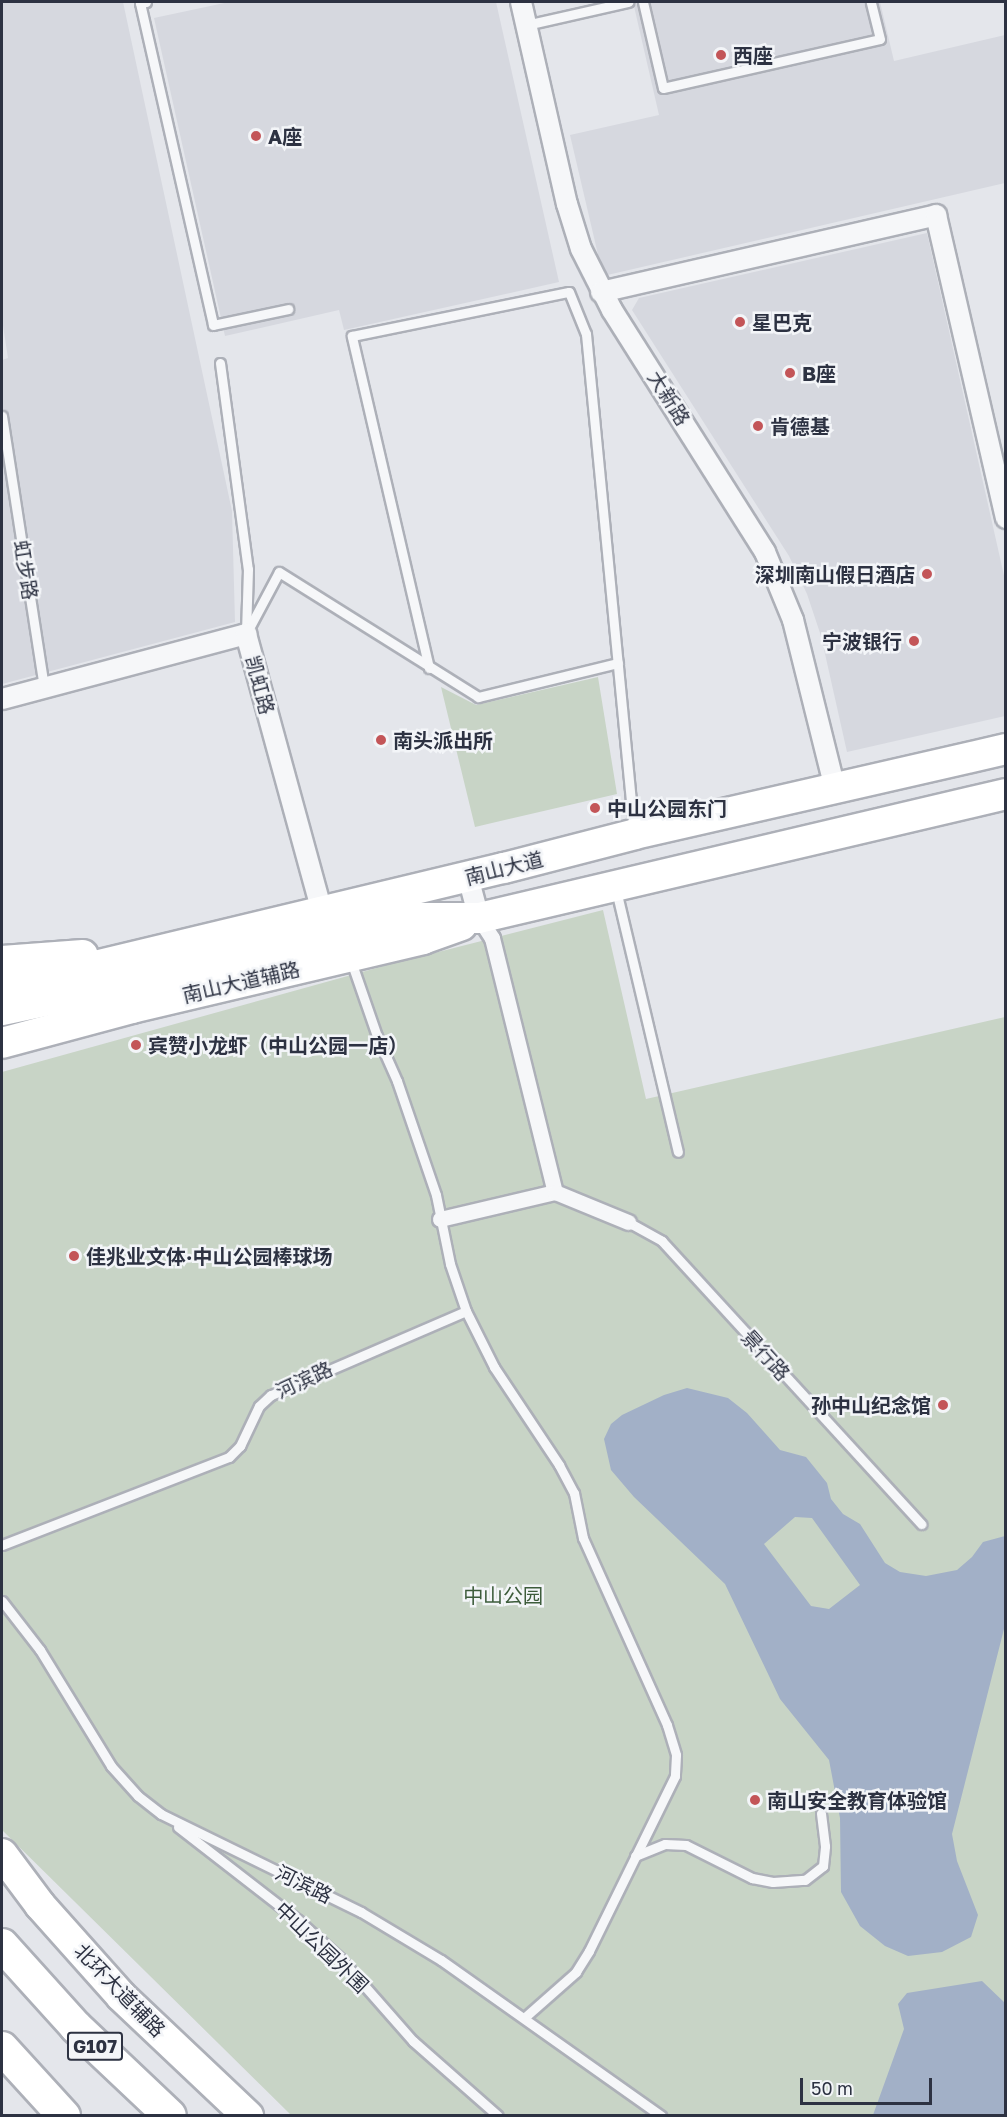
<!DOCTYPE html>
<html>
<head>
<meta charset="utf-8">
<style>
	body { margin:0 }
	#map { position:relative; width:1007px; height:2117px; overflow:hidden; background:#e4e6eb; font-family:"Golos Text","Noto Sans SC",sans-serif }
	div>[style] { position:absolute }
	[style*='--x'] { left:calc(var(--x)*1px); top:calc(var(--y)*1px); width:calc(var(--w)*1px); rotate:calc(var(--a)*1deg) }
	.built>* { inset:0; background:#d6d8df }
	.green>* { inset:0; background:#c8d4c6 }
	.water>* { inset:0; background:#a2b0c7 }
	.roads { filter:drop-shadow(2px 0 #adb0b8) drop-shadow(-2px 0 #adb0b8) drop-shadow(0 2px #adb0b8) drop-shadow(0 -2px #adb0b8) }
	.service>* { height:9px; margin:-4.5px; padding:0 4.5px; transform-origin:4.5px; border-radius:4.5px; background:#f6f7f9 }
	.pedestrian>* { height:15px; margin:-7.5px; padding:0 7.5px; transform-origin:7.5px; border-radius:7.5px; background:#f6f7f9 }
	.minor>* { height:20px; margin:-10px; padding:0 10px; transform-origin:10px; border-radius:10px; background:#f6f7f9 }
	.secondary>* { height:27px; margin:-13.5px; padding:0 13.5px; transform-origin:13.5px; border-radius:13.5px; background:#fff }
	.primary>* { height:30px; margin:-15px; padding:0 15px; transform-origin:15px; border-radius:15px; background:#fff }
	.trunk>* { height:32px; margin:-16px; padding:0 16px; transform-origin:16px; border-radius:16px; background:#fff }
	.dots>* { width:16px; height:16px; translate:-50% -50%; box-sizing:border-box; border:3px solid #f3f5f8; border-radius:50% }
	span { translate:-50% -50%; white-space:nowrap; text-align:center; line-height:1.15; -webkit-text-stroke:5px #f3f5f8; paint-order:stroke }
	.shield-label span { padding:2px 4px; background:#f3f5f8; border:2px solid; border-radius:4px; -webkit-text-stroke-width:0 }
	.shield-label { font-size:18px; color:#2d3242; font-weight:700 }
	.poi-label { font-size:20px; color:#2d3242; font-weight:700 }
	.left { translate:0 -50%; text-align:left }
	.right { translate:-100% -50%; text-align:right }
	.street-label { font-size:20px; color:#2d3242 }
	.park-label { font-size:20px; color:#3d5c3b }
	.frame { position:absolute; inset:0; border:3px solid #2d3242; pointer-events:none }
	.scale { position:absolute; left:800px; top:2078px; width:132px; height:27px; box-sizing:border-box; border:3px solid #2d3242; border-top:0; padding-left:8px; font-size:18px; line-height:21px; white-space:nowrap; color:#2d3242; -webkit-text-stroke:4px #f3f5f8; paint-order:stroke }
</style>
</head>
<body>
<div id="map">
	<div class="built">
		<i style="clip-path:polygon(2px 2px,123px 2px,232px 511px,235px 622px,2px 684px,2px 360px,8px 358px,2px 319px)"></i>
		<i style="clip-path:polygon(229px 2px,496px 2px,559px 282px,344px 330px,339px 310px,225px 336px,154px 18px)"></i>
		<i style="clip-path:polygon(633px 2px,880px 2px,894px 61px,1005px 35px,1005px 183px,603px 276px,570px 135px,659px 115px)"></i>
		<i style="clip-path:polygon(927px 233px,1005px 580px,1005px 716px,847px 752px,821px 636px,807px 594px,789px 556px,632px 310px,639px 298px)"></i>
	</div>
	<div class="green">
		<i style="clip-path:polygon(598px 677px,617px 794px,475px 827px,441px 687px,476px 705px)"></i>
		<i style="clip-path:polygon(603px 910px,646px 1099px,1005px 1017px,1005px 2115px,291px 2115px,2px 1830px,2px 1072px,391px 964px)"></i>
	</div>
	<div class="water">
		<i style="clip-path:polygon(evenodd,687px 1388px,728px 1398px,747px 1413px,780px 1450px,806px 1457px,827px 1483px,831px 1499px,843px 1514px,860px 1524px,885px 1563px,900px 1572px,926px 1576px,957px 1570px,972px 1557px,983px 1542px,1005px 1536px,1005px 1625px,952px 1834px,957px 1861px,978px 1915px,971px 1937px,942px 1952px,908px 1956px,885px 1946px,860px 1926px,841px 1892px,840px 1818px,829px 1760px,780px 1699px,725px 1584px,634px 1497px,611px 1470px,604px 1439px,611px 1424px,622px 1415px,664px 1395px,687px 1388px,795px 1517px,812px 1518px,860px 1585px,829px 1609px,811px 1606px,764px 1544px,795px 1517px)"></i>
		<i style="clip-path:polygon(982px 1981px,1005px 2003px,1005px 2115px,873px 2115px,904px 2029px,898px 2004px,907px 1993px)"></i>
	</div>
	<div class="roads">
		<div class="service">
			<i style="--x:146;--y:2;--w:6;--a:171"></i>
			<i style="--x:140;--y:3;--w:330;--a:77.2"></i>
			<i style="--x:213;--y:325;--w:77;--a:-12"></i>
			<i style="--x:643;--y:2;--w:88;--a:76.9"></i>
			<i style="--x:663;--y:88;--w:222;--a:-12.7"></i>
			<i style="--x:880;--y:39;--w:38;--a:-104"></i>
			<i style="--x:526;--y:25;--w:105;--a:-12.7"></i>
			<i style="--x:220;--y:363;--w:208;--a:82.3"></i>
			<i style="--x:248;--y:569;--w:62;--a:91.8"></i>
			<i style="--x:2;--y:416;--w:275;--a:81.2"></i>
			<i style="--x:246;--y:634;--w:70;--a:-62"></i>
			<i style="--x:279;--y:572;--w:235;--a:32.1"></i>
			<i style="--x:478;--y:697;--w:144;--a:-13.7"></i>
			<i style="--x:429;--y:668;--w:341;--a:-103.1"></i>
			<i style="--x:352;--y:336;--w:221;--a:-11.5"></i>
			<i style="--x:569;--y:292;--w:45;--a:68"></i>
			<i style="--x:586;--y:334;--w:497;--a:84.5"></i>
			<i style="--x:616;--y:890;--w:269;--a:76.7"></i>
			<i style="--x:351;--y:961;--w:79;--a:70.9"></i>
			<i style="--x:377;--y:1036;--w:49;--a:66"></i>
			<i style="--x:397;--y:1081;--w:120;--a:71.1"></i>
			<i style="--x:436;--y:1195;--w:70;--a:78.5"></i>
			<i style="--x:450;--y:1264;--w:50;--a:71.2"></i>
			<i style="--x:466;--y:1311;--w:63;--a:63.4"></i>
			<i style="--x:494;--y:1367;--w:118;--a:56.4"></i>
			<i style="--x:559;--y:1465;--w:32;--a:62"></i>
			<i style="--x:574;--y:1493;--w:46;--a:78.7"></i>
			<i style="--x:583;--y:1538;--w:205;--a:65.8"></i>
			<i style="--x:667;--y:1725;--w:31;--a:73"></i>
			<i style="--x:676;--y:1755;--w:21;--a:93"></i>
			<i style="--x:675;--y:1776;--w:195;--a:116.2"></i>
			<i style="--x:589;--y:1951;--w:25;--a:122"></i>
			<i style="--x:576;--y:1972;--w:69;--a:138.5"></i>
			<i style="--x:628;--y:1222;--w:39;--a:29"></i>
			<i style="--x:662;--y:1241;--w:384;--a:47.5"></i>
			<i style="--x:2;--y:1545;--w:243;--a:-21.2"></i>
			<i style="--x:229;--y:1457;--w:16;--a:-45"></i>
			<i style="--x:240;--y:1446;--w:44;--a:-64.6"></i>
			<i style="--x:259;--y:1406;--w:16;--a:-43"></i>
			<i style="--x:271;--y:1395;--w:212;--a:-23.3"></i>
			<i style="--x:2;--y:1601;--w:62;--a:52.2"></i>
			<i style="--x:40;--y:1650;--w:136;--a:58.5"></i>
			<i style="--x:111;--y:1766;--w:40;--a:48"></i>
			<i style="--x:138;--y:1796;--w:29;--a:38"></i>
			<i style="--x:161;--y:1814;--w:223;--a:26.1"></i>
			<i style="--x:361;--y:1912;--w:93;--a:31"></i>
			<i style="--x:441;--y:1960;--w:270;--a:35.3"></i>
			<i style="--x:178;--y:1827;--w:152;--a:37.8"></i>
			<i style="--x:298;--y:1920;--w:57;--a:42.1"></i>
			<i style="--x:340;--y:1958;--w:111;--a:48.7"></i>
			<i style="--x:413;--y:2041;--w:113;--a:41.4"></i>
			<i style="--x:635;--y:1856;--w:32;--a:-22"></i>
			<i style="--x:665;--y:1844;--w:21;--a:3"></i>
			<i style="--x:686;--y:1845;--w:74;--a:26.6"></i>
			<i style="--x:752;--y:1878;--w:21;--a:11"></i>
			<i style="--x:773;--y:1882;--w:32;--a:-4"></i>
			<i style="--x:805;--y:1880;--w:23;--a:-38"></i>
			<i style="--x:823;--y:1866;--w:20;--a:-84"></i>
			<i style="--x:825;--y:1846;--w:33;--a:-97"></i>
		</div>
		<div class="pedestrian">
			<i style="--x:479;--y:918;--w:24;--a:57"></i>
			<i style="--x:492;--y:938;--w:262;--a:76.1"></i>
			<i style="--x:440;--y:1219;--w:118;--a:-13.2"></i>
			<i style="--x:555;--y:1192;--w:79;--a:22.3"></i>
		</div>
		<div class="minor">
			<i style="--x:521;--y:2;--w:207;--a:77.2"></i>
			<i style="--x:567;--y:204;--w:47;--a:72.7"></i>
			<i style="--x:581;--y:249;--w:68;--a:63.1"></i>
			<i style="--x:612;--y:310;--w:286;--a:57.7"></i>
			<i style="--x:765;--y:552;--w:74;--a:67.6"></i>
			<i style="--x:793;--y:620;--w:173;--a:76"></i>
			<i style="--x:601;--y:292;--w:344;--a:-12.9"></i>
			<i style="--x:936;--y:215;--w:311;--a:77"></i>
			<i style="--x:2;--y:699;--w:253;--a:-14.9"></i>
			<i style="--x:246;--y:634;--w:287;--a:74.7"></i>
			<i style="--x:468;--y:877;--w:42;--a:75"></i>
		</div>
		<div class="secondary">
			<i style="--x:2;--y:987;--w:48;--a:-12"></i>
			<i style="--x:2;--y:1011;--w:53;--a:-11.9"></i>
		</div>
		<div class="primary">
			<i style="--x:2;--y:961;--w:81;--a:-4.2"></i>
			<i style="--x:49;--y:977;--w:468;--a:-13.5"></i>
			<i style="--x:504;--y:868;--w:135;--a:-14.5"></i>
			<i style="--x:635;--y:834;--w:381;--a:-12.9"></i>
			<i style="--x:54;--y:1000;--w:372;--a:-12.7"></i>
			<i style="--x:417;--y:918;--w:62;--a:0"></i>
			<i style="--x:479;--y:918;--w:541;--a:-13.24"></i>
			<i style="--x:2;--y:1043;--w:135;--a:-15.1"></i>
			<i style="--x:132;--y:1008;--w:299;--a:-13.3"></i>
			<i style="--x:423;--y:939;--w:41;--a:-19.7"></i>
			<i style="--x:2;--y:1854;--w:64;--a:53.3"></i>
			<i style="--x:40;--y:1905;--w:122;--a:48.3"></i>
			<i style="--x:121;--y:1996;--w:175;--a:43.4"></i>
		</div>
		<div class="trunk">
			<i style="--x:2;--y:1945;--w:110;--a:47.9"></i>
			<i style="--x:76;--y:2027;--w:129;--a:43.4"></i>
			<i style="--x:2;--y:2048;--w:92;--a:47.6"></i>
		</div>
	</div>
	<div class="dots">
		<i style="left:721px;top:55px;background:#c35558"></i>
		<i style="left:256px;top:136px;background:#c35558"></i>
		<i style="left:740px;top:322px;background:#c35558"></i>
		<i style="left:790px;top:373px;background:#c35558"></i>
		<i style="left:758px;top:426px;background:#c35558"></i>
		<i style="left:927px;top:574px;background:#c35558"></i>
		<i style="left:914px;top:641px;background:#c35558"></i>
		<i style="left:381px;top:740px;background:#c35558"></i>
		<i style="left:595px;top:808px;background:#c35558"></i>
		<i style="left:136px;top:1045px;background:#c35558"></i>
		<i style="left:74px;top:1256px;background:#c35558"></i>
		<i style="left:943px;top:1405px;background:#c35558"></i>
		<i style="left:755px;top:1800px;background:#c35558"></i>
	</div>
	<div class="shield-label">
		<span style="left:95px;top:2046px">G107</span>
	</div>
	<div class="poi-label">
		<span class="left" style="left:733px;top:55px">西座</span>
		<span class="left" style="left:268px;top:136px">A座</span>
		<span class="left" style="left:752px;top:322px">星巴克</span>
		<span class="left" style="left:802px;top:373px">B座</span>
		<span class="left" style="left:770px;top:426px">肯德基</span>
		<span class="right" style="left:915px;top:574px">深圳南山假日酒店</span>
		<span class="right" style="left:902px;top:641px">宁波银行</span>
		<span class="left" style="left:393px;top:740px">南头派出所</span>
		<span class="left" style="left:607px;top:808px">中山公园东门</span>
		<span class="left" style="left:148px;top:1045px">宾赞小龙虾（中山公园一店）</span>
		<span class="left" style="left:86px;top:1256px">佳兆业文体·中山公园棒球场</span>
		<span class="right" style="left:931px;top:1405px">孙中山纪念馆</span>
		<span class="left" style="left:767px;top:1800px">南山安全教育体验馆</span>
	</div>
	<div class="street-label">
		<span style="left:669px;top:398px;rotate:58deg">大新路</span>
		<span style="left:26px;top:570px;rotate:81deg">虹步路</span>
		<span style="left:260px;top:685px;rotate:75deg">凯虹路</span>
		<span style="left:504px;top:868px;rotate:-14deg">南山大道</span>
		<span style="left:241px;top:982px;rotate:-13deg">南山大道辅路</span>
		<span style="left:766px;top:1355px;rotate:48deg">景行路</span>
		<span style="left:304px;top:1380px;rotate:-25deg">河滨路</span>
		<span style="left:304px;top:1884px;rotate:26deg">河滨路</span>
		<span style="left:322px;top:1947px;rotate:44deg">中山公园外围</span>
		<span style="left:120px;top:1990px;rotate:46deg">北环大道辅路</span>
	</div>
	<div class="park-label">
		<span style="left:503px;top:1595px">中山公园</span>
	</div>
	<div class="frame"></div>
	<div class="scale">50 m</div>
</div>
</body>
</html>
